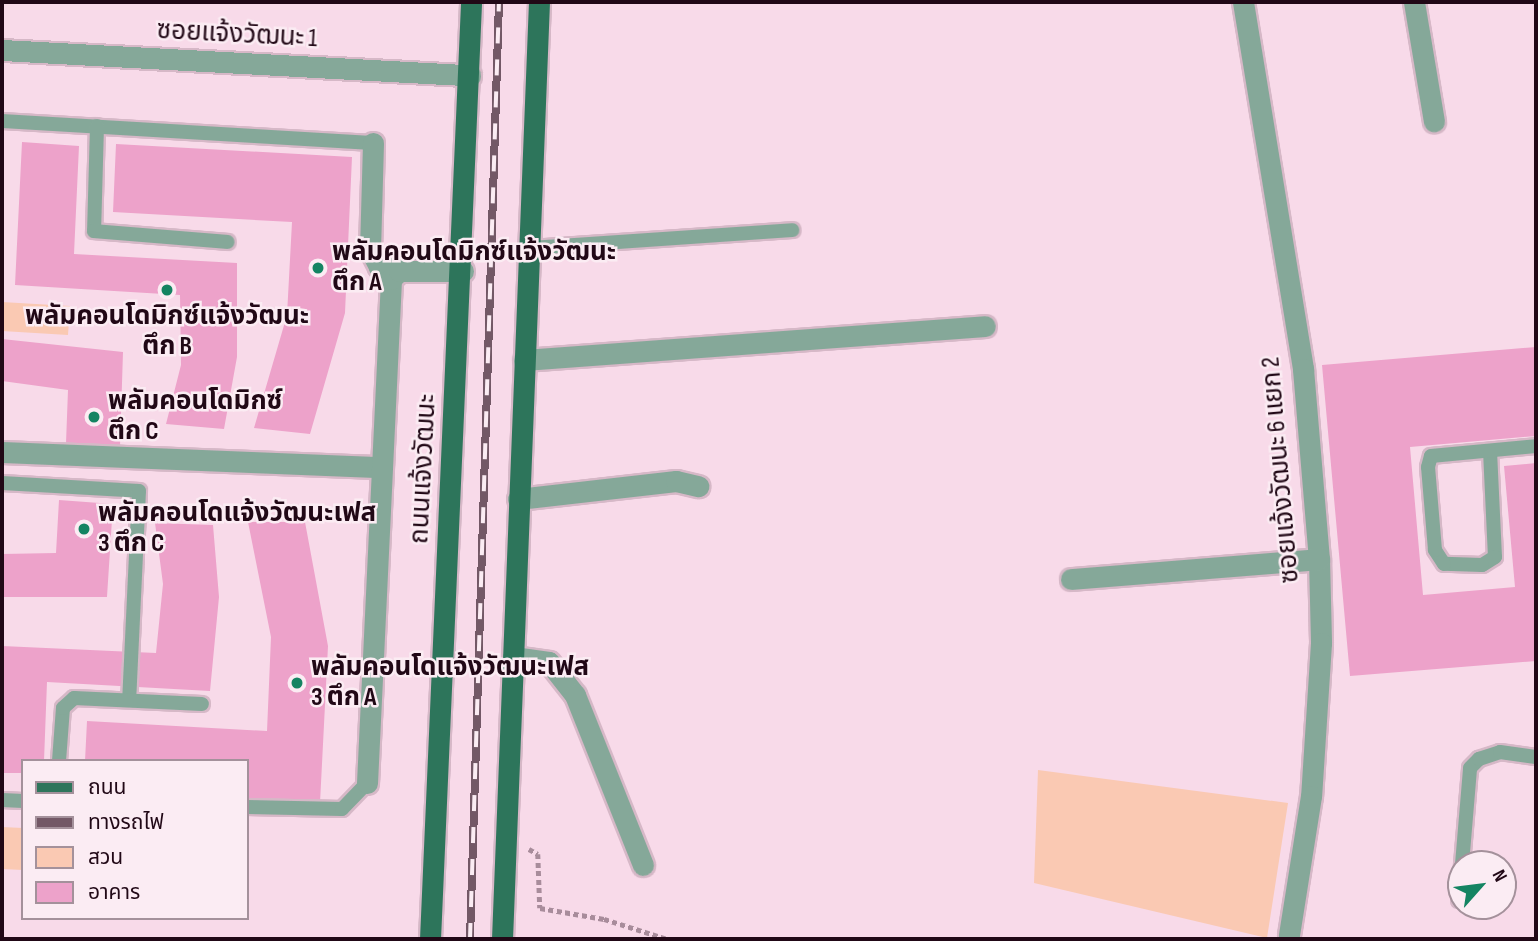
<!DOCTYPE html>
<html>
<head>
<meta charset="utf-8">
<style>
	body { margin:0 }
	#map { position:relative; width:1538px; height:941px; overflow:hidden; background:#f8dae9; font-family:"Sofia Sans Condensed","Noto Sans Thai",sans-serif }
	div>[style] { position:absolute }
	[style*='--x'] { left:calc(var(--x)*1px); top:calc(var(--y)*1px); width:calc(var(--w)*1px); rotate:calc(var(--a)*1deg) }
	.green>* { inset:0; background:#fac9b3 }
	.building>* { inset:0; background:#eda2ca }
	.path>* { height:4.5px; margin-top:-2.25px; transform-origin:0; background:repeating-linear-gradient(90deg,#a88c9b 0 5px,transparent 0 8.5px) }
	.roads { filter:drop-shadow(2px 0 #d6b8c7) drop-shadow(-2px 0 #d6b8c7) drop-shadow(0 2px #d6b8c7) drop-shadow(0 -2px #d6b8c7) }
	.service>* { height:14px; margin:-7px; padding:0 7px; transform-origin:7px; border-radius:7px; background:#85a899 }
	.minor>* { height:21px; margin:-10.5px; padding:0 10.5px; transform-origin:10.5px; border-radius:10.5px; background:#85a899 }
	.primary>* { height:21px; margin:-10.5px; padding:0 10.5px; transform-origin:10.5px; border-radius:10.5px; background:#2d755b }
	.rail>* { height:8px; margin-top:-4px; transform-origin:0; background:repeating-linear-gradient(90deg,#fbecf3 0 16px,#735866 0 32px); box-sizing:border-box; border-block:2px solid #735866 }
	.dots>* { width:19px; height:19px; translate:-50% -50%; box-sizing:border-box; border:4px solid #fbecf3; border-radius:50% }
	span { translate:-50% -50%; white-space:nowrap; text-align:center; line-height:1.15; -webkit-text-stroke:5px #fbecf3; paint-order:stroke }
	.street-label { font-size:26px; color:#210816 }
	.poi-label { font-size:26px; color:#210816; font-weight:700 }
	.left { translate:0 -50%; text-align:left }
	.frame { position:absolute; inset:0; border:4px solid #210816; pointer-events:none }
	.legend { position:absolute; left:21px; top:759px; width:228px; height:161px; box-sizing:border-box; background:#fbecf3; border:2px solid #a4919b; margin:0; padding:9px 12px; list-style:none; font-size:21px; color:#210816 }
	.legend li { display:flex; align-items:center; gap:14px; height:35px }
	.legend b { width:35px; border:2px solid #a4919b }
	.north { position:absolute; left:1447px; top:850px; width:70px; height:70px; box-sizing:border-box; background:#fbecf3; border:2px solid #a4919b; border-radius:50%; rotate:62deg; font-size:19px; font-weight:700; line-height:28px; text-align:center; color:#210816 }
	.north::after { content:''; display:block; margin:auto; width:24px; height:32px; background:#148462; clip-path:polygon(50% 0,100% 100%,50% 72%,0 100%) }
</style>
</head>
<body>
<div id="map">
	<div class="green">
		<i style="clip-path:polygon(2px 302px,70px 306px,68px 335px,2px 331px)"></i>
		<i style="clip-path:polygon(1038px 770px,1288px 803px,1267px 938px,1034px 883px)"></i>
		<i style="clip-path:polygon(2px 827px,23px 828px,23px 870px,2px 869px)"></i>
	</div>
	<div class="building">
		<i style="clip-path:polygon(22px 142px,79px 146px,74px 254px,237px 263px,237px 357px,224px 429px,166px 424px,181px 365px,180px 295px,15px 285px)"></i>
		<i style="clip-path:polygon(116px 144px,352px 157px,345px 313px,310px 434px,254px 428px,287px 315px,292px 222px,113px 212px)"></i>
		<i style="clip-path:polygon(2px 339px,123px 352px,120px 446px,66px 443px,68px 390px,2px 381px)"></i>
		<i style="clip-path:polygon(1536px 347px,1536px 436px,1410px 447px,1423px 595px,1515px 587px,1504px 466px,1536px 463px,1536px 661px,1350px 676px,1322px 365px)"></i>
		<i style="clip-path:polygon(59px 500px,113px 504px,107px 597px,2px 597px,2px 554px,56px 553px)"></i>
		<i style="clip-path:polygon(248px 522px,305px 522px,328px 646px,320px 803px,247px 799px,247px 761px,85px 761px,87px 721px,267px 731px,271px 637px)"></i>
		<i style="clip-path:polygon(155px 523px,213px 525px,219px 597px,210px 691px,47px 682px,44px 761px,23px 761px,23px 773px,2px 773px,2px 646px,156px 653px,163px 584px)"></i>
	</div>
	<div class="path">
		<i style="--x:529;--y:849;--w:10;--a:29"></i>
		<i style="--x:538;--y:854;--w:54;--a:87.9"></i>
		<i style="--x:540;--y:908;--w:65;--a:9.8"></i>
		<i style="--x:604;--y:919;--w:66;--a:17.6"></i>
	</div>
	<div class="roads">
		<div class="service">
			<i style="--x:2;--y:121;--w:372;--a:3.4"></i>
			<i style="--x:97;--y:126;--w:105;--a:91.6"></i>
			<i style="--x:94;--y:231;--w:134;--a:4.7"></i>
			<i style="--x:530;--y:248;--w:263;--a:-3.9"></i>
			<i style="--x:1490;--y:451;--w:106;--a:87.3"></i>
			<i style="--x:1495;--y:557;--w:15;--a:148"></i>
			<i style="--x:1482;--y:565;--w:38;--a:-178"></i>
			<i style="--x:1444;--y:564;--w:17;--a:-123"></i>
			<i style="--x:1435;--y:550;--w:83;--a:-94.8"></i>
			<i style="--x:1428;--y:467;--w:11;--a:-75"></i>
			<i style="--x:1431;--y:456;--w:105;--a:-5.4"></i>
			<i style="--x:2;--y:483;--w:137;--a:3.3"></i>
			<i style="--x:139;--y:491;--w:209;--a:92.7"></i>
			<i style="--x:59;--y:761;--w:53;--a:-85.7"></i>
			<i style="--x:63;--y:708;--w:15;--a:-42"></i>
			<i style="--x:74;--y:698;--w:128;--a:2.7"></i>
			<i style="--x:2;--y:800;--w:21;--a:3"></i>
			<i style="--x:247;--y:807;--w:95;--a:1.2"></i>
			<i style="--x:342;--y:809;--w:36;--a:-46"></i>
			<i style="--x:1459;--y:900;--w:132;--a:-85.2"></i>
			<i style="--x:1470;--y:768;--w:13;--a:-45"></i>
			<i style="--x:1479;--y:759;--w:22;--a:-18"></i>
			<i style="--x:1500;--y:752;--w:36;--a:8"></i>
		</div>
		<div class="minor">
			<i style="--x:1243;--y:2;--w:372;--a:80.7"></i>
			<i style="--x:1303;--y:369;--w:191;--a:85.2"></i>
			<i style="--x:1319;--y:559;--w:84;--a:88.6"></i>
			<i style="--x:1321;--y:643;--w:153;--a:93.7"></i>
			<i style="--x:1311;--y:796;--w:141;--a:99"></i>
			<i style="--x:1414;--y:2;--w:121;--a:80.5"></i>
			<i style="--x:2;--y:50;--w:469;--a:3.1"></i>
			<i style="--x:373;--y:143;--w:106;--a:91.6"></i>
			<i style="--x:370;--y:249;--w:20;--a:63"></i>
			<i style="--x:379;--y:267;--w:27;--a:6"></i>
			<i style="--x:524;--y:360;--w:462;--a:-4.2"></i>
			<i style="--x:2;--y:452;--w:380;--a:2.3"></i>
			<i style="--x:518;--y:499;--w:159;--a:-6.5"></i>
			<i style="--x:676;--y:481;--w:23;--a:13"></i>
			<i style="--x:1071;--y:579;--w:249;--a:-4.6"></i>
			<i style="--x:513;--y:657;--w:36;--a:8"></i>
			<i style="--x:549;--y:662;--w:42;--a:51.8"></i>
			<i style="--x:575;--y:695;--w:183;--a:68.2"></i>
			<i style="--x:367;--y:783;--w:505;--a:-87.27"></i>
			<i style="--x:391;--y:279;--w:11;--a:-45"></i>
			<i style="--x:399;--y:271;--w:64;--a:0"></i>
		</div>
		<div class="primary">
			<i style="--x:430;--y:939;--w:938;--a:-87.49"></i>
			<i style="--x:502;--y:939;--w:938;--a:-87.74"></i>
		</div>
	</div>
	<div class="rail">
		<i style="--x:470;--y:939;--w:937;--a:-88.23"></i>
	</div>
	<div class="dots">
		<i style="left:318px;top:268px;background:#148462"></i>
		<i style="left:167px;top:290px;background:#148462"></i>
		<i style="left:94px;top:417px;background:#148462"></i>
		<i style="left:84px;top:529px;background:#148462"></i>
		<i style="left:297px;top:683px;background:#148462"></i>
	</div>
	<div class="street-label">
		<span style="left:237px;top:35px;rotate:3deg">ซอยแจ้งวัฒนะ 1</span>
		<span style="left:424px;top:469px;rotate:-87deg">ถนนแจ้งวัฒนะ</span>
		<span style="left:1281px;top:470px;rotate:-95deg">ซอยแจ้งวัฒนะ 6 แยก 2</span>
	</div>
	<div class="poi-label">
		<span class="left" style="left:332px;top:268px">พลัมคอนโดมิกซ์แจ้งวัฒนะ<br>ตึก A</span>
		<span style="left:167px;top:332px">พลัมคอนโดมิกซ์แจ้งวัฒนะ<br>ตึก B</span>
		<span class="left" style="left:108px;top:417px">พลัมคอนโดมิกซ์<br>ตึก C</span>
		<span class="left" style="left:98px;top:529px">พลัมคอนโดแจ้งวัฒนะเฟส<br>3 ตึก C</span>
		<span class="left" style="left:311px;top:683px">พลัมคอนโดแจ้งวัฒนะเฟส<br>3 ตึก A</span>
	</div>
	<div class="frame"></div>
	<ul class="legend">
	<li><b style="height:9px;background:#2d755b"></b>ถนน</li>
	<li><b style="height:9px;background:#735866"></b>ทางรถไฟ</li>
	<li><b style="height:19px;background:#fac9b3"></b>สวน</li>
	<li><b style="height:19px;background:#eda2ca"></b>อาคาร</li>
	</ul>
	<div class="north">N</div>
</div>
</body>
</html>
